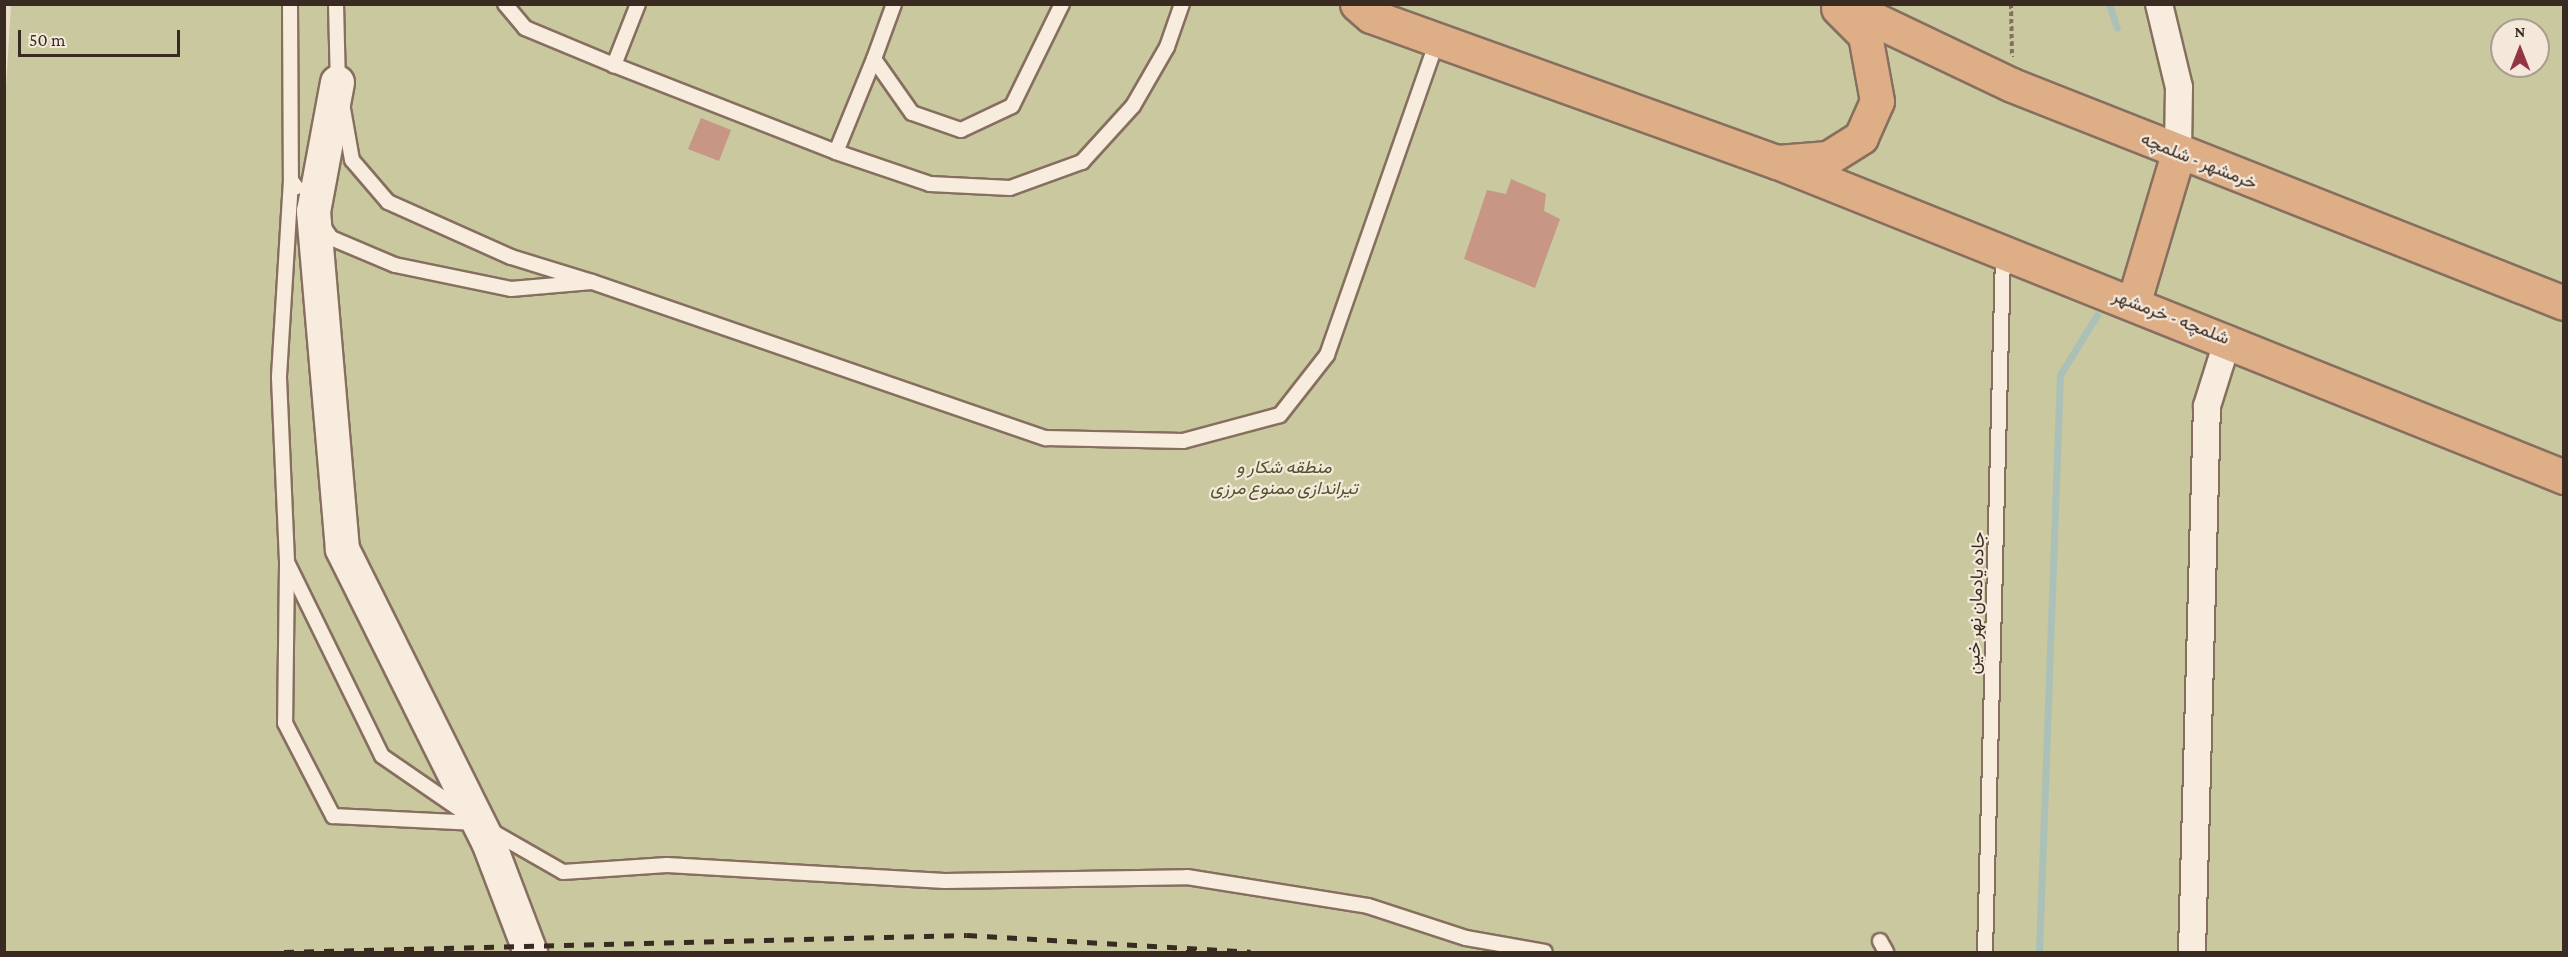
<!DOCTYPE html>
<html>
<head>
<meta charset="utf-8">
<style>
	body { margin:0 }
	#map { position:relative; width:2568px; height:957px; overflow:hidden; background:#ecddcb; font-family:"Crimson Pro",Vazirmatn,serif }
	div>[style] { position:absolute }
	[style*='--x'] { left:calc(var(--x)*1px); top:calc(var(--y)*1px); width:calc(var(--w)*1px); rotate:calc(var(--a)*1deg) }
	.green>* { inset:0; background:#c9c89f }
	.stream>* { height:7px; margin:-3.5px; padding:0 3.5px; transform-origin:3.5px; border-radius:3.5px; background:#abc1b7 }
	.building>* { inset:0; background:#c79684 }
	.path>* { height:4px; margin-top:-2px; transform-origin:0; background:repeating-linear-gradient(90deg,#876f60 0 4.5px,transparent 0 7.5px) }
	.roads { filter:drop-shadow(2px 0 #876f60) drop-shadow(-2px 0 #876f60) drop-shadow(0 2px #876f60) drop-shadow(0 -2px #876f60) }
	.service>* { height:14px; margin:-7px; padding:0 7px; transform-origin:7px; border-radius:7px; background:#f7ecde }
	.minor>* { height:26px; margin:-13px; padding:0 13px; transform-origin:13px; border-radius:13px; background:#f7ecde }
	.secondary>* { height:33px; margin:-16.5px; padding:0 16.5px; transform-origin:16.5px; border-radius:16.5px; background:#f7ecde }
	.trunk>* { height:33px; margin:-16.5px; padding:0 16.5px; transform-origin:16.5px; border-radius:16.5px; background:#deae86 }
	.rail>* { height:4.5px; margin-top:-2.25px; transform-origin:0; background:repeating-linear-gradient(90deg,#392a22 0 10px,transparent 0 20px) }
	span { translate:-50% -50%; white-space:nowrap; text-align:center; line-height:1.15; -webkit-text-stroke:4.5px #f4e8da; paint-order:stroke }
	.street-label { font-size:18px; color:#392a22 }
	.park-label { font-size:18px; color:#50542b; font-style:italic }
	.frame { position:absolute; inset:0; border:6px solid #392a22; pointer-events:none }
	.north { position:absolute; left:2490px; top:18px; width:60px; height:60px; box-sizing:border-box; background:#f4e8da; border:2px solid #a99c90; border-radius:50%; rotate:0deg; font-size:16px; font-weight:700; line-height:24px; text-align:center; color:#392a22 }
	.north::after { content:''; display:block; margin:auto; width:21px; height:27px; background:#923544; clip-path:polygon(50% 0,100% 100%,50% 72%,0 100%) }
	.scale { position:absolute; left:18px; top:30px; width:162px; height:27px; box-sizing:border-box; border:3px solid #392a22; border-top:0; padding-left:8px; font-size:18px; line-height:21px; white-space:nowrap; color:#392a22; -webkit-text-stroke:4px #f4e8da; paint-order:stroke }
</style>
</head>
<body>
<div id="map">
	<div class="green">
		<i style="clip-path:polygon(evenodd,11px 5px,2563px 5px,2563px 952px,5px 952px,4px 121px,11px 5px,2502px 30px,2538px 30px,2538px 66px,2502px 66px,2502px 30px)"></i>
	</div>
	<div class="stream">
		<i style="--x:2109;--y:4;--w:25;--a:72"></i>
		<i style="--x:2039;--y:952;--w:577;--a:-87.92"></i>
		<i style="--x:2060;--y:375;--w:70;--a:-58.3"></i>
	</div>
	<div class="building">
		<i style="clip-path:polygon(701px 118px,731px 130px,719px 161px,688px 149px)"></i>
		<i style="clip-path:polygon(1511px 179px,1546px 194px,1544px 211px,1560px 219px,1535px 288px,1464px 259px,1487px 190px,1506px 194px)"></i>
	</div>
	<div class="path">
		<i style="--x:2011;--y:4;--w:53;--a:88.9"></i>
	</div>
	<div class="roads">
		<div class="service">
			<i style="--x:290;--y:4;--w:176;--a:89.7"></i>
			<i style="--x:291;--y:180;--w:9;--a:54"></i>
			<i style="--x:336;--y:4;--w:80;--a:88.6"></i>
			<i style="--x:505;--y:4;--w:31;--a:50"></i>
			<i style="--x:525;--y:28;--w:96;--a:22.6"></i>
			<i style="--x:638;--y:4;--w:66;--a:111.5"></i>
			<i style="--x:614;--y:65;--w:238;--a:21.4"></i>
			<i style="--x:836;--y:152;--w:100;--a:-67.8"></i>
			<i style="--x:894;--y:4;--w:59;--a:110"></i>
			<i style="--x:874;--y:59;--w:66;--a:54.9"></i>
			<i style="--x:912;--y:113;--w:52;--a:19.1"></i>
			<i style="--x:961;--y:130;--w:56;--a:-25.2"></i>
			<i style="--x:1012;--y:106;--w:114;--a:-63.9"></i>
			<i style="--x:836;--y:152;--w:99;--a:18.8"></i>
			<i style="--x:930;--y:184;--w:80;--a:2.9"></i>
			<i style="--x:1010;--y:188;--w:77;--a:-19.9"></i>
			<i style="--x:1082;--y:162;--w:76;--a:-47.7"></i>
			<i style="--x:1133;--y:106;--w:68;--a:-60"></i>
			<i style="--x:1167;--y:47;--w:46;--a:-70.8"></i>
			<i style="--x:291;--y:180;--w:198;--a:93.5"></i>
			<i style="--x:279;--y:378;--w:184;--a:87.5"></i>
			<i style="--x:287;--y:562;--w:216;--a:63.9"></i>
			<i style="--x:382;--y:756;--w:101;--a:34.5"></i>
			<i style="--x:322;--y:225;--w:16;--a:55"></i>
			<i style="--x:331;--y:238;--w:69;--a:22.9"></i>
			<i style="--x:395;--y:265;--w:118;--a:11.7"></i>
			<i style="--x:511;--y:289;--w:81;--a:-4.9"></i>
			<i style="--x:592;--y:282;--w:85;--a:-162.8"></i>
			<i style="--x:511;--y:257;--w:135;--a:-155.9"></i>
			<i style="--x:388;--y:202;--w:55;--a:-130.6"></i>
			<i style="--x:352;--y:160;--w:52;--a:-100"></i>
			<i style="--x:592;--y:282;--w:480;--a:19"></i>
			<i style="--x:1046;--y:438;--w:137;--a:1.3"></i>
			<i style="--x:1183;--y:441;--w:100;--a:-15"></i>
			<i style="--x:1280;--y:415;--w:76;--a:-51.9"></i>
			<i style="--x:1327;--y:355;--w:333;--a:-70.7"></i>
			<i style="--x:287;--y:565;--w:158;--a:90.7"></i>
			<i style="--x:285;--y:723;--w:105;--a:62.7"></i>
			<i style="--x:333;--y:816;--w:144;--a:2.8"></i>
			<i style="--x:488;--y:829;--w:86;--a:29.8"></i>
			<i style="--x:563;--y:872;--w:104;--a:-3.9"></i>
			<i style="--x:667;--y:865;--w:278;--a:3.3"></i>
			<i style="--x:945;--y:881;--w:242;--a:-0.9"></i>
			<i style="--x:1187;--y:877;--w:183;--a:9.1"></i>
			<i style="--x:1368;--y:906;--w:103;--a:18.1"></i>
			<i style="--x:1466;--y:938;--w:80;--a:10"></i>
			<i style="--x:1880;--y:941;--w:13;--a:61"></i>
			<i style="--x:1985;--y:952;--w:697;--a:-88.52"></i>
		</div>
		<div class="minor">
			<i style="--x:2159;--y:4;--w:85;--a:76.5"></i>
			<i style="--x:2179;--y:87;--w:66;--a:90.9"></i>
			<i style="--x:2192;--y:952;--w:546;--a:-88.43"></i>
			<i style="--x:2207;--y:406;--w:70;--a:-72.6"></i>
		</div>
		<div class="secondary">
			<i style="--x:337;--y:82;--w:131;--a:100.5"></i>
			<i style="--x:313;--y:211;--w:339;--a:85.1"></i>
			<i style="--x:342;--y:549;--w:330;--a:63.5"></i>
			<i style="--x:489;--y:844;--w:116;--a:69.2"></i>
		</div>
		<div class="trunk">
			<i style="--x:1357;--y:4;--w:18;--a:41"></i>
			<i style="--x:1371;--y:16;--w:431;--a:19.8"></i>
			<i style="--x:1777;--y:162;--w:51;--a:-4.5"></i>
			<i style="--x:1828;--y:158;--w:39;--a:-32"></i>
			<i style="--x:1861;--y:137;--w:39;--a:-66"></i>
			<i style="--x:1877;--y:101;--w:67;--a:-100.3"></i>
			<i style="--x:1865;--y:35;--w:38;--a:-135"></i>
			<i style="--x:1842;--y:4;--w:188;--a:25.5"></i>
			<i style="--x:2012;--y:85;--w:593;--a:21.55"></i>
			<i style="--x:1777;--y:162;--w:848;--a:21.81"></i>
			<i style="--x:2134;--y:301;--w:154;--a:-73.4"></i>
		</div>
	</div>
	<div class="rail">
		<i style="--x:284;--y:952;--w:683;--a:-1.43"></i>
		<i style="--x:967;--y:935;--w:284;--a:3.4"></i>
	</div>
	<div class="street-label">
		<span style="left:2199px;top:161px;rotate:22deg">خرمشهر - شلمچه</span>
		<span style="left:2171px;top:317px;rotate:21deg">شلمچه - خرمشهر</span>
		<span style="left:1976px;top:603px;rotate:-88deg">جاده یادمان نهر خین</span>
	</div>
	<div class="park-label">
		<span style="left:1284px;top:478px">منطقه شکار و<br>تیراندازی ممنوع مرزی</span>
	</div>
	<div class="frame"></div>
	<div class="north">N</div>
	<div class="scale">50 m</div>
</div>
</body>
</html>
